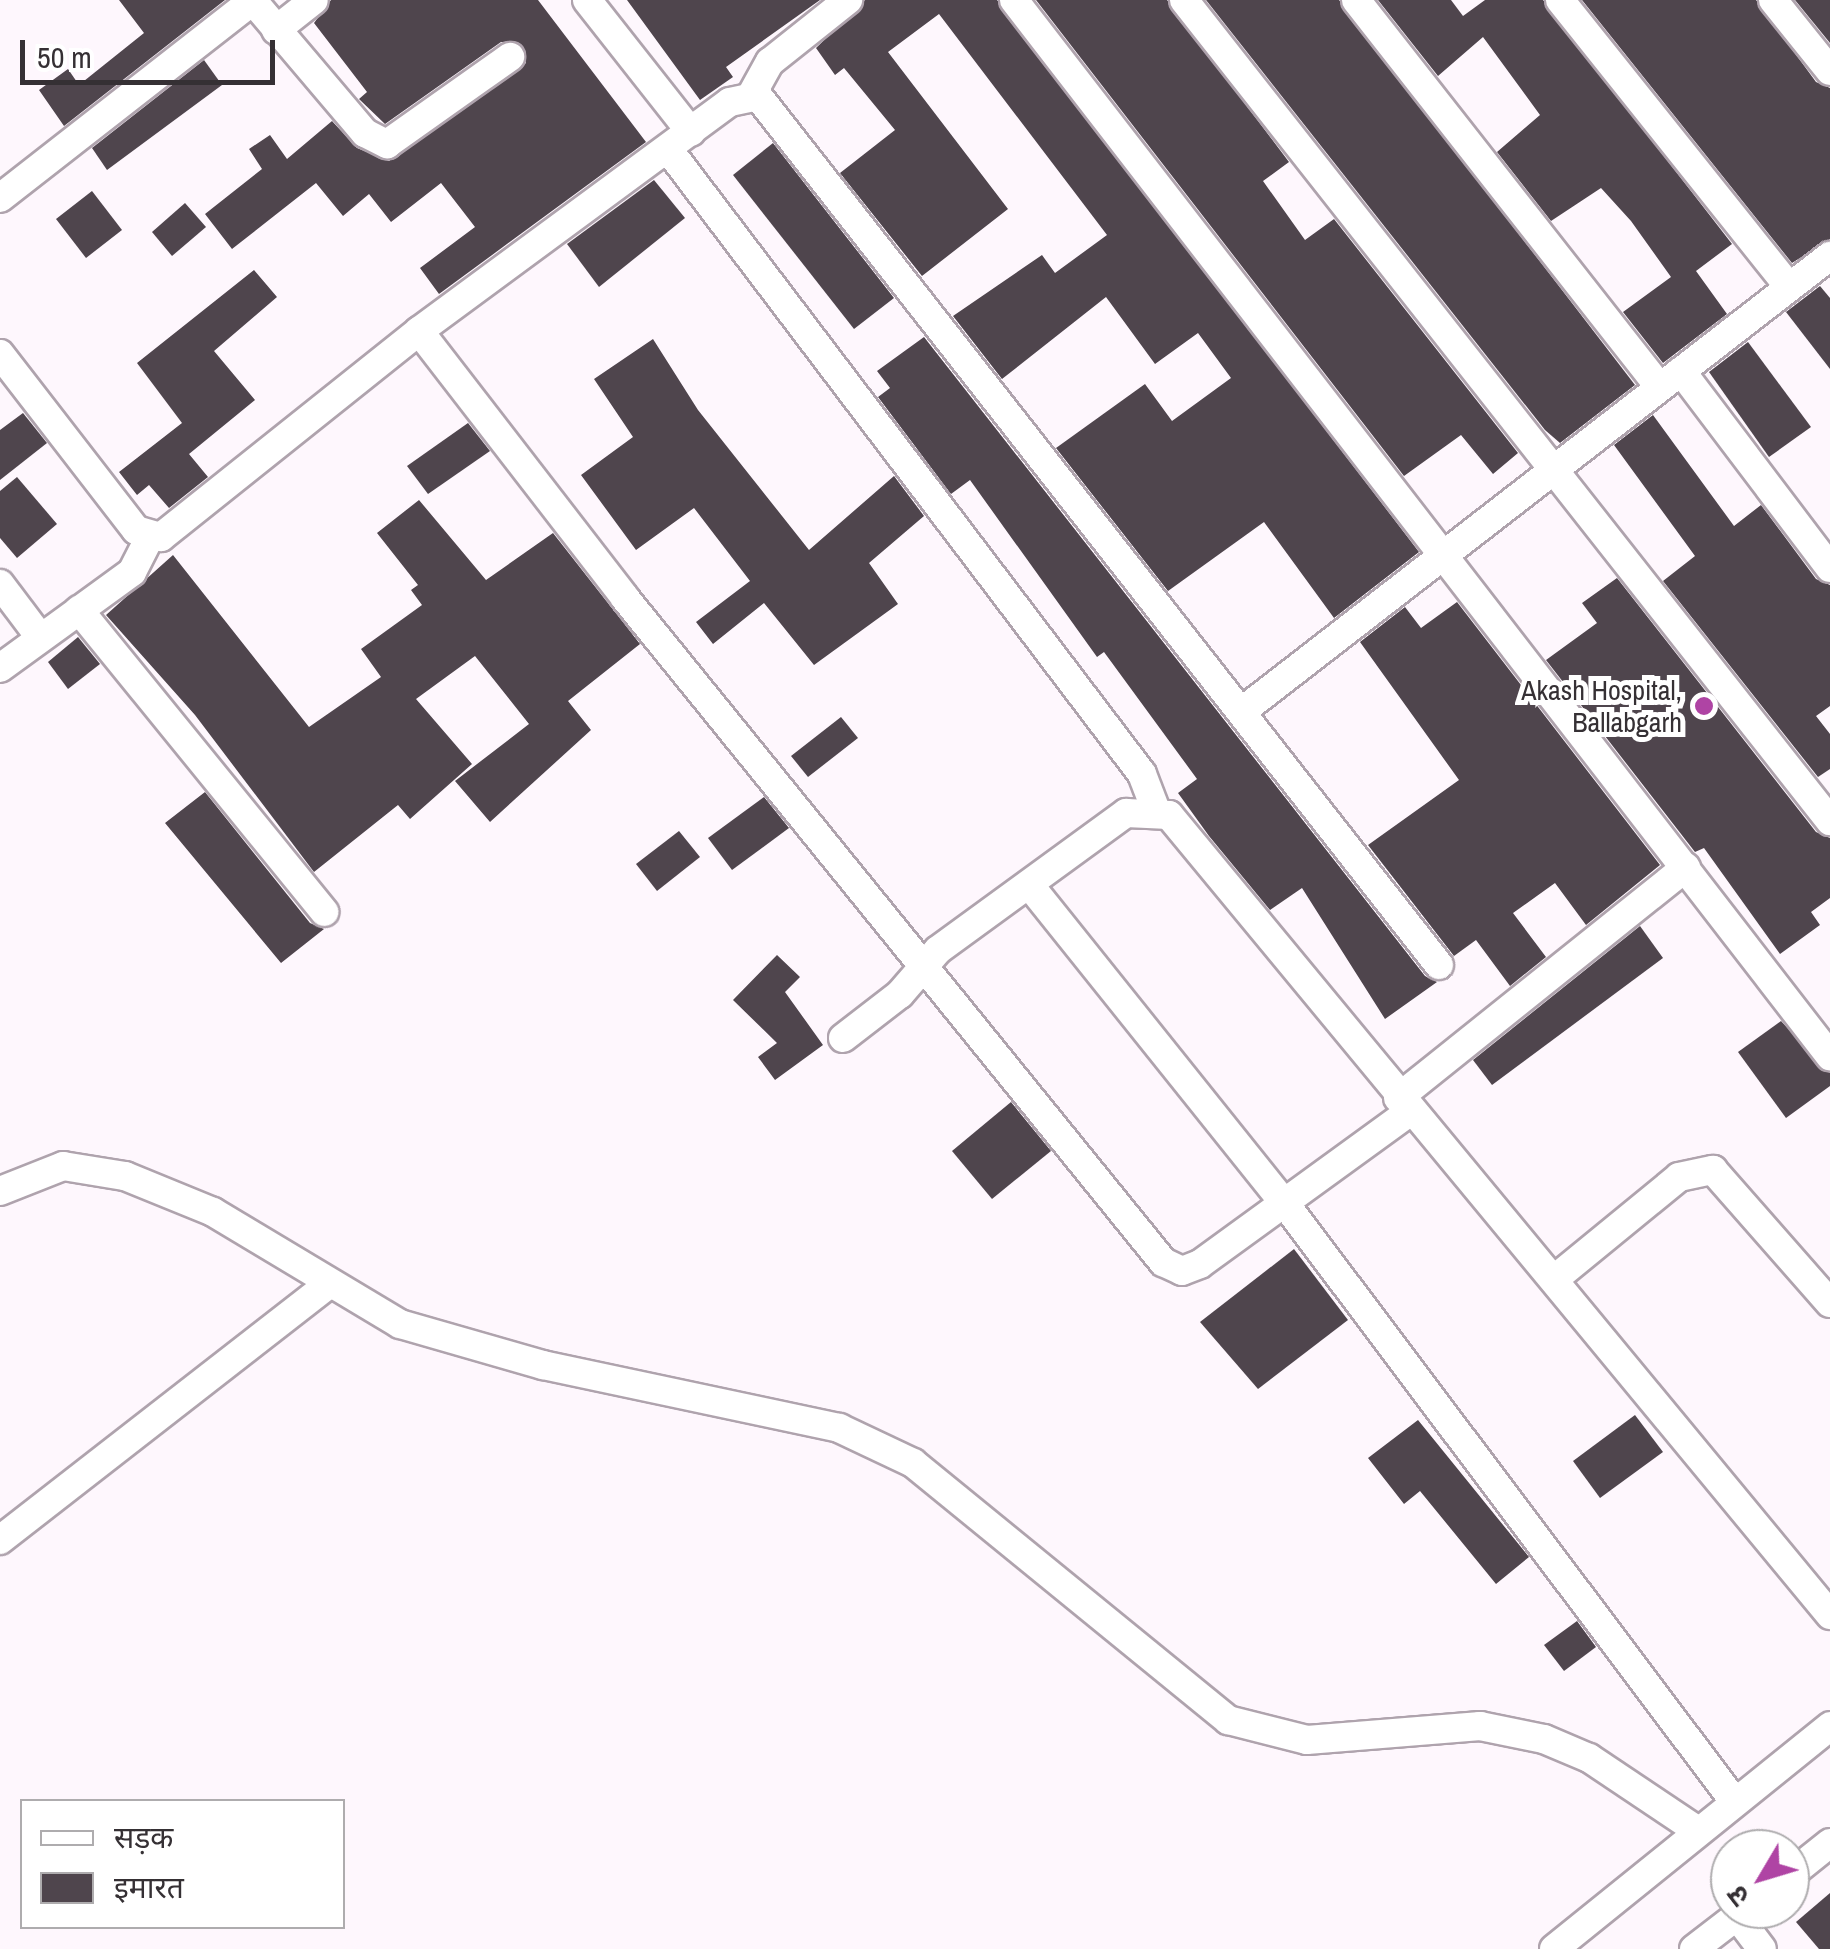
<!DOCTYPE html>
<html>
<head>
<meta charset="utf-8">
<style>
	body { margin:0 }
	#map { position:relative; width:1830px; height:1949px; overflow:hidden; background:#fef7fd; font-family:"Archivo Narrow","Noto Sans Devanagari",sans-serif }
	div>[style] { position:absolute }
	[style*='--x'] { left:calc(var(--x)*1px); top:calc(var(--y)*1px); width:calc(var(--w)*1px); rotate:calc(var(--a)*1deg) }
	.building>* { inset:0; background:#4f454d }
	.roads { filter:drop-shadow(2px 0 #afa3ad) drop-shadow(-2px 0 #afa3ad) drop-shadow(0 2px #afa3ad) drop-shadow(0 -2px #afa3ad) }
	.minor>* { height:28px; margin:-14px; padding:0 14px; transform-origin:14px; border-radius:14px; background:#fff }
	.dots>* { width:28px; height:28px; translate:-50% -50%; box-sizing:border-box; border:5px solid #fff; border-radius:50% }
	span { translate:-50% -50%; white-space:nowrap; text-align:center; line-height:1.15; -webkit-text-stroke:10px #fff; paint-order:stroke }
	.poi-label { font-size:28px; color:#353034 }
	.right { translate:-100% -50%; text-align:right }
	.legend { position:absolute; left:20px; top:1799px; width:325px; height:130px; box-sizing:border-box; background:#fff; border:2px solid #aeacae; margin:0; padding:12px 18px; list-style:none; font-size:30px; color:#353034 }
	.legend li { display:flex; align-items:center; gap:20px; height:50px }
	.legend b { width:50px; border:2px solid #aeacae }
	.north { position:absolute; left:1710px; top:1829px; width:100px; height:100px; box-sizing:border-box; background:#fff; border:2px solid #aeacae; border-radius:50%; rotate:232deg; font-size:28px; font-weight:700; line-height:40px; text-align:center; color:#353034 }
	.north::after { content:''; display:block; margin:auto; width:35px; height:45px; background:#af44a4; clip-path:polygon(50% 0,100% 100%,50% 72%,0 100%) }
	.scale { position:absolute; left:20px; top:40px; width:255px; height:45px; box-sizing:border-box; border:5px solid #353034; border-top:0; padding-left:12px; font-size:30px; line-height:35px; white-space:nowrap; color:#353034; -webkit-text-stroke:8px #fff; paint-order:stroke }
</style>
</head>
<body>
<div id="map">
	<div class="building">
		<i style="clip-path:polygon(119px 0,225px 0,64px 126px,39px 90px,68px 69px,79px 85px,144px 33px)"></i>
		<i style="clip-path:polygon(331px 0,538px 0,646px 142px,439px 294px,420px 268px,475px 227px,441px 183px,391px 222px,369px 194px,343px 216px,316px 183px,232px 249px,205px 214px,262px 169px,249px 149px,270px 135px,287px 159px,332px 121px,357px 148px,389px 161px,526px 63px,518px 42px,501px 42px,385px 124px,359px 99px,367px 92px,314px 23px)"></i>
		<i style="clip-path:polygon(627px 0,820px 0,726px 67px,733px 77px,700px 100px)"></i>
		<i style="clip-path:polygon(865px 0,997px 0,1419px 552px,1334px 618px,1264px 522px,1168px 591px,1056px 448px,1145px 384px,1172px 421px,1231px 378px,1198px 333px,1155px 364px,1106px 297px,1002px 379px,953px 316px,1042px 255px,1055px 273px,1107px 235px,939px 14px,888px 52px,1008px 209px,922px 276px,840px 173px,895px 130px,844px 68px,835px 75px,816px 48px)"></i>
		<i style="clip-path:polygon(1036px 0,1167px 0,1289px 162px,1263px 181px,1305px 240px,1334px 219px,1518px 453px,1493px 474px,1461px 435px,1404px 476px)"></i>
		<i style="clip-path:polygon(1206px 0,1339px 0,1635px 385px,1560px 443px,1545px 430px)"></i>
		<i style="clip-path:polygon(1378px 0,1451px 0,1463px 16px,1485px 0,1543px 0,1732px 244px,1696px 271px,1727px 314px,1663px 363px,1623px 312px,1671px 277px,1631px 221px,1601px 188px,1551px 221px,1497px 152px,1540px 115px,1483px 37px,1438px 76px)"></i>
		<i style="clip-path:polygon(1582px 0,1756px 0,1816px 82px,1830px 88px,1830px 239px,1792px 263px)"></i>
		<i style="clip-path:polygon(1795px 0,1830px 0,1830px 43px)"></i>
		<i style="clip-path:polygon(204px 60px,222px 85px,107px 170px,92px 148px)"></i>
		<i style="clip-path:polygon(773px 143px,894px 298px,854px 329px,733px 175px)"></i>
		<i style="clip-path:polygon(654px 180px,685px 218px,599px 287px,567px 244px)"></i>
		<i style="clip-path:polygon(92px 191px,122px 230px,86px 258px,56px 219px)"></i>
		<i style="clip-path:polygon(185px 203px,206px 227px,172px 256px,152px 232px)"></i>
		<i style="clip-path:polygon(254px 270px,277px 297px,214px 351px,255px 400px,189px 454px,208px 477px,169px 508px,149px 485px,137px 495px,119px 472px,182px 423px,137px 363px)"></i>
		<i style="clip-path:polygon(1820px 286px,1830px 298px,1830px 369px,1786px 312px)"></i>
		<i style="clip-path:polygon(924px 337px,1425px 976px,1437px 982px,1385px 1019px,1302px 888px,1270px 910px,1209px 836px,1178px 793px,1197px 779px,1104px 652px,1097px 657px,970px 480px,951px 494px,878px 397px,890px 388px,877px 371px)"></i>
		<i style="clip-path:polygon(653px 339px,698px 410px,809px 550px,894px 476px,924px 516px,869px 563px,898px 604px,814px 665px,764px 603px,713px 644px,696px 622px,750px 581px,694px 508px,636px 550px,581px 475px,633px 437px,594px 379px)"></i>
		<i style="clip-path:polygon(1748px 342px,1811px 427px,1769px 457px,1709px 372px)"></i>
		<i style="clip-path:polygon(23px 413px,47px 443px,0 480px,0 430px)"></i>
		<i style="clip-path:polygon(1653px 415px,1734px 526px,1761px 505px,1816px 579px,1830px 585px,1830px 706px,1816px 716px,1830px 734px,1830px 769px,1818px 777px,1663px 581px,1695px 556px,1614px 445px)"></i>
		<i style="clip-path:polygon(468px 423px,490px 451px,428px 494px,407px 466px)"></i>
		<i style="clip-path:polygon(17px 477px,57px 524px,17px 558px,0 538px,0 491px)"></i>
		<i style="clip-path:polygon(419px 500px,486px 580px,553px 533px,640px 644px,568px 701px,591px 730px,490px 822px,455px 781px,529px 724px,475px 656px,416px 699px,472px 764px,410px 819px,398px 805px,314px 872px,195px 715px,106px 615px,173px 555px,309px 727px,381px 677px,361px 649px,422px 605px,411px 590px,418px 585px,377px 533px)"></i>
		<i style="clip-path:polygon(1617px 578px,1816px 832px,1830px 838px,1830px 898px,1811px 912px,1820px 925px,1780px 954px,1704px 848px,1695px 852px,1546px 660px,1597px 623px,1582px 603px)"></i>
		<i style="clip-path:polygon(1457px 602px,1660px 865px,1586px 925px,1555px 883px,1513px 913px,1546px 957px,1510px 986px,1476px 940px,1454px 956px,1368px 845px,1459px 780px,1360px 642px,1405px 607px,1421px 628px)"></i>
		<i style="clip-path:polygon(78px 637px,100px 664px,68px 689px,48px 662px)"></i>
		<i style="clip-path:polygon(841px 717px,858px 738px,808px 777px,791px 756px)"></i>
		<i style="clip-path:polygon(205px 792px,310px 923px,324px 929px,281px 963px,165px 823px)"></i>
		<i style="clip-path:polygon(764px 797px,789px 828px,732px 870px,708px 838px)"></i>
		<i style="clip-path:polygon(679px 831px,700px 857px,657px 891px,636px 864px)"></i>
		<i style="clip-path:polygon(1640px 926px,1663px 958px,1492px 1085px,1473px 1060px)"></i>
		<i style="clip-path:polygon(777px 955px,800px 977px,785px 992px,823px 1045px,775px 1080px,758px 1057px,777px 1043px,733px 1000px)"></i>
		<i style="clip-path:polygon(1781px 1021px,1830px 1073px,1830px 1086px,1786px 1118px,1738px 1052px)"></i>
		<i style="clip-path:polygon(1011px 1102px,1051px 1151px,992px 1199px,952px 1151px)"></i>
		<i style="clip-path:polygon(1294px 1249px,1348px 1320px,1258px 1389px,1200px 1322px)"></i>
		<i style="clip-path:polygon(1635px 1415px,1663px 1452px,1600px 1498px,1573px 1461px)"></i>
		<i style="clip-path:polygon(1418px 1420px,1529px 1557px,1496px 1584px,1420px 1491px,1404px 1504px,1368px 1458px)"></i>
		<i style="clip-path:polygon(1577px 1621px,1596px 1647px,1564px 1671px,1544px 1645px)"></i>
		<i style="clip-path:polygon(1830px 1893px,1830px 1949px,1819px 1949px,1796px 1922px)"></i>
	</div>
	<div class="roads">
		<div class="minor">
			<i style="--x:587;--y:0;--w:168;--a:51.8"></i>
			<i style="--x:1014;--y:0;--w:1335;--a:52.31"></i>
			<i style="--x:1184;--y:0;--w:1045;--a:51.8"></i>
			<i style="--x:1356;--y:0;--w:492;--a:51.9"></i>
			<i style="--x:1560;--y:0;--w:367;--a:51.4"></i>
			<i style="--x:1773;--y:0;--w:91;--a:51.2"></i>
			<i style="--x:253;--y:1;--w:173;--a:49.7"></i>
			<i style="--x:365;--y:133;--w:25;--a:27"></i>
			<i style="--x:387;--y:144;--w:151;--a:-35.3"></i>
			<i style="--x:276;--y:30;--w:48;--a:-38.3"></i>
			<i style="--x:752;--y:94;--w:37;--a:-61"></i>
			<i style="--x:770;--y:62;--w:100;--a:-38.5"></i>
			<i style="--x:668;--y:149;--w:784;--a:52.82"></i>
			<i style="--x:1142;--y:774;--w:39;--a:69"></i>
			<i style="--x:0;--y:198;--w:321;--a:-38"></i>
			<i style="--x:419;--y:331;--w:337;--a:52.3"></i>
			<i style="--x:625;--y:598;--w:855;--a:50.98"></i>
			<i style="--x:1163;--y:1262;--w:21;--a:25"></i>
			<i style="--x:1182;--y:1271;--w:19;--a:-21"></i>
			<i style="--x:1200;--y:1264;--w:258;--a:-36"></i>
			<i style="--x:0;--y:354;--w:222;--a:52.3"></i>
			<i style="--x:136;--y:530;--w:26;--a:16"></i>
			<i style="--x:161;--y:537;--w:330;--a:-38.6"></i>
			<i style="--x:419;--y:331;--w:386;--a:-36.4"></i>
			<i style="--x:730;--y:102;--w:29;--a:-12"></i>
			<i style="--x:758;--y:96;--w:1104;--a:51.92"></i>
			<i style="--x:1681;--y:371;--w:247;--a:52.9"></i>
			<i style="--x:0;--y:584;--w:66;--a:53"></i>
			<i style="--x:79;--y:610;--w:389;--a:50.9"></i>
			<i style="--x:0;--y:668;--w:163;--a:-36"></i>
			<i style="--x:132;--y:572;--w:39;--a:-63"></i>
			<i style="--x:1241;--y:712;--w:745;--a:-37.75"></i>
			<i style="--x:1031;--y:887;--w:403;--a:51.3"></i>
			<i style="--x:1283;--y:1201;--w:751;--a:53.07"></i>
			<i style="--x:843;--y:1038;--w:72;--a:-37.7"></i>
			<i style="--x:900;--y:994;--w:58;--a:-49.2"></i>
			<i style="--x:938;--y:950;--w:233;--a:-36.1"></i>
			<i style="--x:1126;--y:813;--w:43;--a:2.7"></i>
			<i style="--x:1169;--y:815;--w:1038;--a:50.43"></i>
			<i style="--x:1398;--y:1098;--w:369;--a:-38.7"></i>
			<i style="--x:0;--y:1191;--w:68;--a:-21.6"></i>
			<i style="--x:63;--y:1166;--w:63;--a:9.2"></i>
			<i style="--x:125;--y:1176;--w:95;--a:22.2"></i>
			<i style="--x:213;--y:1212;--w:218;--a:30.9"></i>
			<i style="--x:400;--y:1324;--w:149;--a:16"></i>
			<i style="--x:543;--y:1365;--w:303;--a:12"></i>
			<i style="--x:839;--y:1428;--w:82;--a:25.3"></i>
			<i style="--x:913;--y:1463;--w:407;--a:39.2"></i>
			<i style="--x:1228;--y:1720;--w:81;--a:14.2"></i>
			<i style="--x:1307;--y:1740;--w:174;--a:-4.6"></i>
			<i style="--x:1480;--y:1726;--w:65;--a:11.5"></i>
			<i style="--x:1544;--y:1739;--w:49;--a:22.9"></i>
			<i style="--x:1589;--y:1758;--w:131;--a:33.8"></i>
			<i style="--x:1557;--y:1277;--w:158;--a:-39.3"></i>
			<i style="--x:1679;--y:1177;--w:35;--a:-12"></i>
			<i style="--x:1713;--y:1170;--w:177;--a:48.7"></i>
			<i style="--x:0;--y:1540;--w:415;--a:-37.9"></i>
			<i style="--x:1790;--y:1875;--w:51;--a:-38.7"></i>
			<i style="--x:1737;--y:1916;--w:41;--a:52.9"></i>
			<i style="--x:1554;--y:1949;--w:355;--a:-38.9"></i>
			<i style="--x:1694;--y:1949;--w:66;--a:-37.6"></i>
		</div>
	</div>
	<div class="dots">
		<i style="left:1704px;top:706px;background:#af44a4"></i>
	</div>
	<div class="poi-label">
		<span class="right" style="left:1682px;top:706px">Akash Hospital,<br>Ballabgarh</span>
	</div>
	<ul class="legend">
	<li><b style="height:12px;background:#fff"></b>सड़क</li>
	<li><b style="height:28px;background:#4f454d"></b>इमारत</li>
	</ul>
	<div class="north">उ</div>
	<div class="scale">50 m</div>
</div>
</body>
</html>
